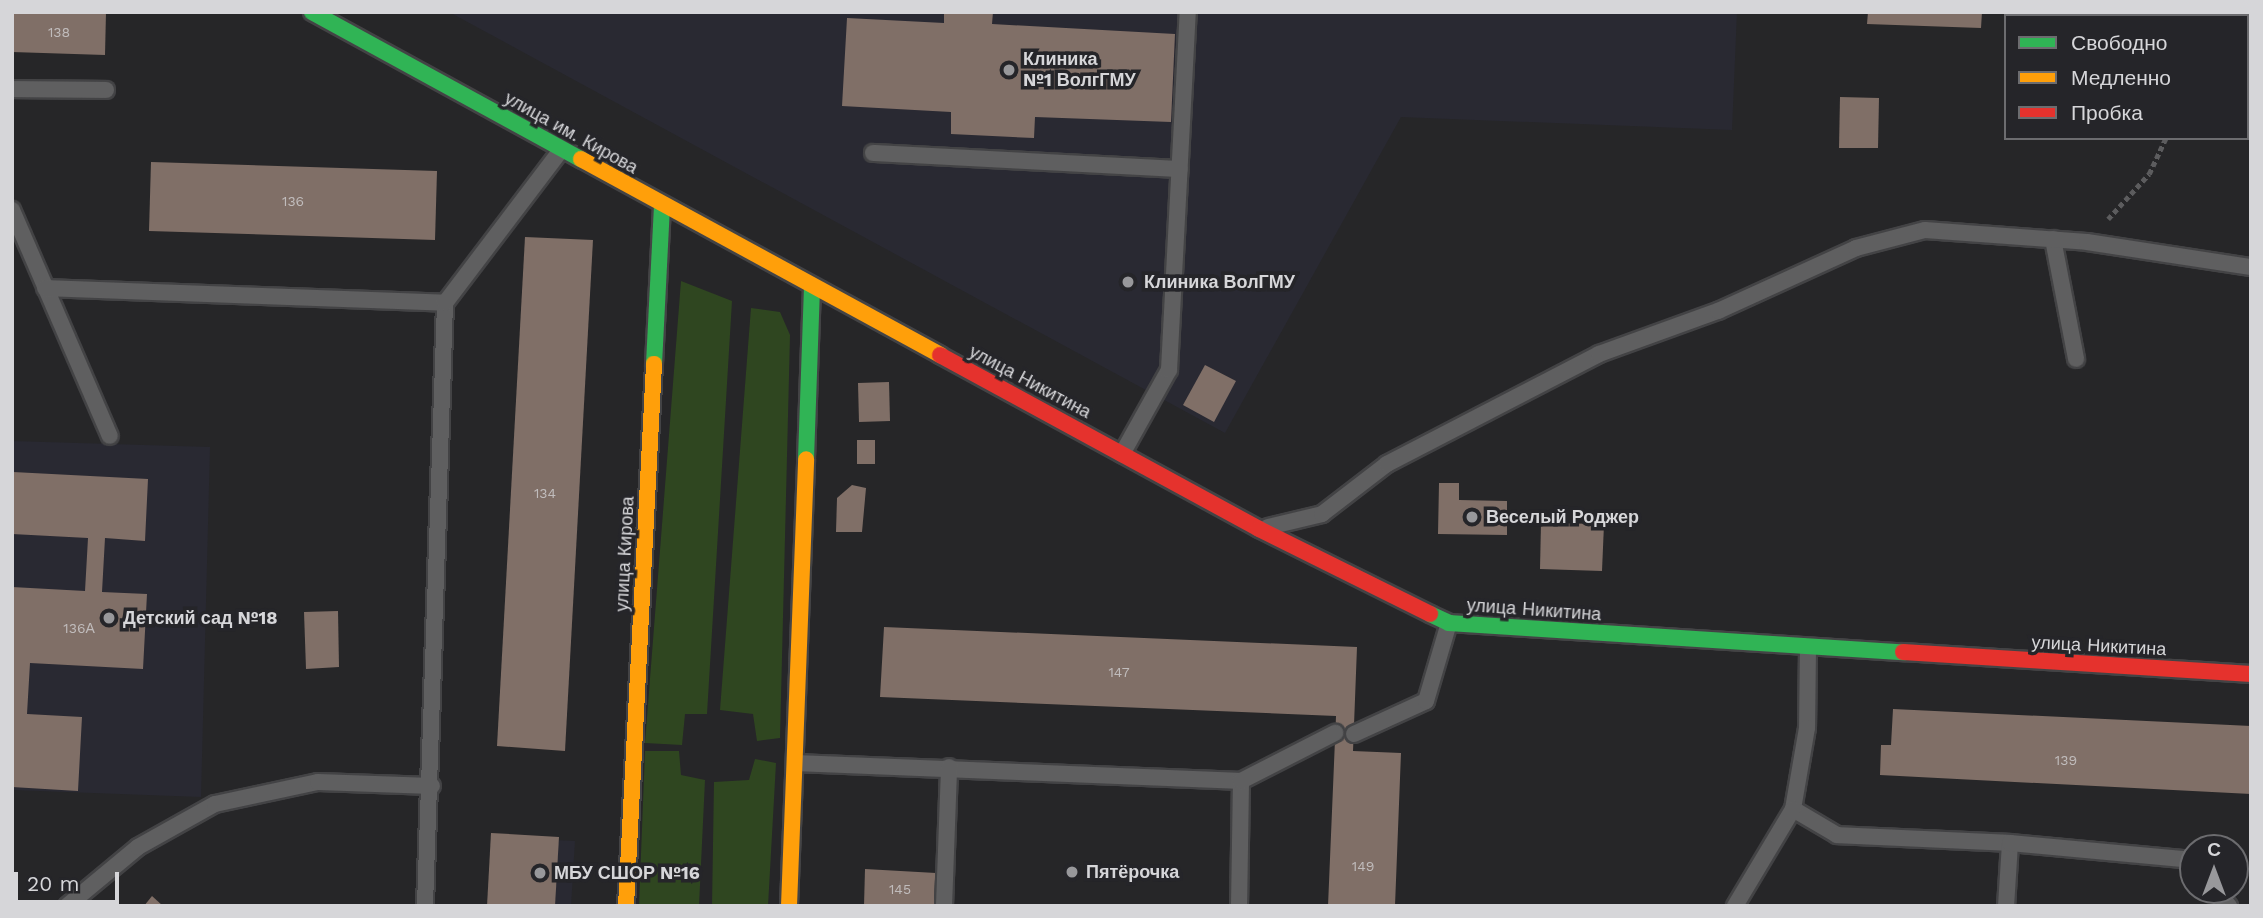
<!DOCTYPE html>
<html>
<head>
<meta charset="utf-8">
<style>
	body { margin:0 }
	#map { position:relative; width:2263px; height:918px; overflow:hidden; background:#262628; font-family:"Work Sans",sans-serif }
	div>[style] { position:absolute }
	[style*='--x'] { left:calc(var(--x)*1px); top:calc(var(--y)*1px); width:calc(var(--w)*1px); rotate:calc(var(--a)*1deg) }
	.built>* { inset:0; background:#292932 }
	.green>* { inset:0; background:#2f4620 }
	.building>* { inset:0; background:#806f67 }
	.path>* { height:4.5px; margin-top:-2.25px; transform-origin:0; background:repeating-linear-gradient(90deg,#5c5c5e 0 5px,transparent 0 8.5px) }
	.roads { filter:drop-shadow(2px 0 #434345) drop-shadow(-2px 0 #434345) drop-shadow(0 2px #434345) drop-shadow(0 -2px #434345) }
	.lane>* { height:16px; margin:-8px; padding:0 8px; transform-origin:8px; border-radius:8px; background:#5f5f60 }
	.fast>* { height:16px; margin:-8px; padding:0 8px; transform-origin:8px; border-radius:8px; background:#30b455 }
	.slow>* { height:16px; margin:-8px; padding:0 8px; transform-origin:8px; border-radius:8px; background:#ff9f0a }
	.jam>* { height:16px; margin:-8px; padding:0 8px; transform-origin:8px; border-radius:8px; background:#e5322d }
	.dots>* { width:19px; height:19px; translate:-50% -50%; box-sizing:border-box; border:4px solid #252529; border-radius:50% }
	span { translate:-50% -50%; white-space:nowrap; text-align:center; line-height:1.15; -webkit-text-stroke:7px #252529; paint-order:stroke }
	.number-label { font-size:14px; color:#c0bcbc }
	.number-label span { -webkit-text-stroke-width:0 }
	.poi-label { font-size:18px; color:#d6d6d9; font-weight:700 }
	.left { translate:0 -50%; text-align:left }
	.street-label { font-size:18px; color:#d6d6d9 }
	.frame { position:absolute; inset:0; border:14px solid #d6d6d9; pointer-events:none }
	.legend { position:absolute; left:2004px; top:14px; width:245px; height:126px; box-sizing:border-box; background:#252529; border:2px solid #6c6c6f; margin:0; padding:9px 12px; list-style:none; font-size:21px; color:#d6d6d9 }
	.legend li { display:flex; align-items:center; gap:14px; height:35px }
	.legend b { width:35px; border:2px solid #6c6c6f }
	.north { position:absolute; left:2179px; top:834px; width:70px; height:70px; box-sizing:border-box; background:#252529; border:2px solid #6c6c6f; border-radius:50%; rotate:0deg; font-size:19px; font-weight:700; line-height:28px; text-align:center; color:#d6d6d9 }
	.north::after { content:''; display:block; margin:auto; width:24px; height:32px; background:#98989b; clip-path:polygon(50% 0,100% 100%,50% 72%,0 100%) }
	.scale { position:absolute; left:14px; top:872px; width:105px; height:32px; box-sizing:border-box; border:4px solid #d6d6d9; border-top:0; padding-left:9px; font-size:21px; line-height:24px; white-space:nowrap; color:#d6d6d9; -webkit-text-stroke:5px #252529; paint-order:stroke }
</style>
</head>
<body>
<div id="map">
	<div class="built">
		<i style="clip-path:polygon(449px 12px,1737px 12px,1732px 130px,1401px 117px,1225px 433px)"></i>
		<i style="clip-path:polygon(12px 441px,210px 447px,201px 797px,12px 790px)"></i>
		<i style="clip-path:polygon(510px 838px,575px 841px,571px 906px,506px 906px)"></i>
	</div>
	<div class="green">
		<i style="clip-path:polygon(681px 281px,732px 301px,707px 714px,685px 714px,682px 745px,645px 743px)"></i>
		<i style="clip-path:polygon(751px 308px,780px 312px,790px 335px,780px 738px,757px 741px,753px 714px,720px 710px)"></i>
		<i style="clip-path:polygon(645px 751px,679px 751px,681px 775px,705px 780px,699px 906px,639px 906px)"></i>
		<i style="clip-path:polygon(755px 759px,776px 763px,768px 906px,712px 906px,714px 782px,749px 780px)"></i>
	</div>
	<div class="building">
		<i style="clip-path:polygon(12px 12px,106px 12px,105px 55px,12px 52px)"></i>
		<i style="clip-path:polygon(944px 12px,993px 12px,992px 24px,1175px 34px,1171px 122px,1035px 117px,1034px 138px,951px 134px,951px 112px,842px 106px,847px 18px,944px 23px)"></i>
		<i style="clip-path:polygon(1868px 12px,1982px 12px,1981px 28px,1867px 24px)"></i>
		<i style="clip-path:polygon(1840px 97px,1879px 98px,1878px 148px,1839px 148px)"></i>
		<i style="clip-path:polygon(151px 162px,437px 171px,435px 240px,149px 231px)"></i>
		<i style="clip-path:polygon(525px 237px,593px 240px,565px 751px,497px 746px)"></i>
		<i style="clip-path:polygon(1205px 365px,1236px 381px,1214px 422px,1183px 405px)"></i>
		<i style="clip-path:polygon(889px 382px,890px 421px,859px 422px,858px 383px)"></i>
		<i style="clip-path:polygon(857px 440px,875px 440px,875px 464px,857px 464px)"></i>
		<i style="clip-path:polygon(13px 472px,148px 479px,145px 541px,105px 538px,102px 592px,147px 594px,143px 669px,30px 663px,27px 714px,82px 717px,78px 791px,12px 787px,12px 587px,85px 591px,88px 538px,12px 534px)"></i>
		<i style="clip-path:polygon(1439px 483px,1459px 483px,1459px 500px,1507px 501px,1507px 535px,1438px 534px)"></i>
		<i style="clip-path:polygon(852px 485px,866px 488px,862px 532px,836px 532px,837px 498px)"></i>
		<i style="clip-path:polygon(1541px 523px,1604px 524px,1602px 571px,1540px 569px)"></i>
		<i style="clip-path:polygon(338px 611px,339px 667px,306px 669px,304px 612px)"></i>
		<i style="clip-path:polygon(884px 627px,1357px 647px,1353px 751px,1401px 753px,1395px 906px,1328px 906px,1336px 716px,880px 697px)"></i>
		<i style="clip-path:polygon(1893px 709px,2251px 726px,2251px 794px,1880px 775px,1881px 745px,1891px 745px)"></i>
		<i style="clip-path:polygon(491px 833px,559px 837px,555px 906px,487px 906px)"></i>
		<i style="clip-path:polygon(865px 869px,936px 873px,934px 906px,864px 906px)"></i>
		<i style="clip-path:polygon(152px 896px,163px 906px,144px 906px)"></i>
	</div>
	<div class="path">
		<i style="--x:2247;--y:35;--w:6;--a:-51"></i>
		<i style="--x:2108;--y:219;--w:61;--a:-47.7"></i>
		<i style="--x:2149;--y:174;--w:40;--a:-65"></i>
	</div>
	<div class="roads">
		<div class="lane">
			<i style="--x:12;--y:89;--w:94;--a:0.6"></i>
			<i style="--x:873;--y:153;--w:307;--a:3"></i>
			<i style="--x:12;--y:210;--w:246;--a:66.6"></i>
			<i style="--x:2053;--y:239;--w:122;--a:79.1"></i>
			<i style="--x:45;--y:288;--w:400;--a:2.1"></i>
			<i style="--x:1122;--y:454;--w:96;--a:-60.8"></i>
			<i style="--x:1169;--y:370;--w:359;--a:-87"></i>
			<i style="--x:1268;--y:527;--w:56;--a:-13.5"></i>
			<i style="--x:1322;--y:514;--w:82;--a:-37.6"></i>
			<i style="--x:1387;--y:464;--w:239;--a:-27.4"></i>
			<i style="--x:1599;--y:354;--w:127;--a:-19.9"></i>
			<i style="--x:1718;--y:311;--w:152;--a:-24.5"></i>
			<i style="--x:1856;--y:248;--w:71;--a:-14.6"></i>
			<i style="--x:1925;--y:230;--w:162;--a:4.2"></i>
			<i style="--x:2087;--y:242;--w:166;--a:8.7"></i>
			<i style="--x:1808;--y:649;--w:79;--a:90.7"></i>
			<i style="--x:1807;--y:728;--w:82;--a:99.8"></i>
			<i style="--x:1793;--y:809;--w:51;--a:30.6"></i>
			<i style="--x:1837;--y:835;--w:173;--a:2.6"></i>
			<i style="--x:2010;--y:843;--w:63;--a:93.6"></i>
			<i style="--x:1354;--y:734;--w:79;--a:-24.6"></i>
			<i style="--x:1426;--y:701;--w:81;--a:-73.6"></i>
			<i style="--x:797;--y:763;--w:444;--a:2.3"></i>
			<i style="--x:1241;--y:781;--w:125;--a:90.9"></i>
			<i style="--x:1241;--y:781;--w:106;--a:-27.1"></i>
			<i style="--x:2010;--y:843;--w:184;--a:5.3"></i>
			<i style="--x:2216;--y:890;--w:21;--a:51"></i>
			<i style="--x:67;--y:906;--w:92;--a:-39.7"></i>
			<i style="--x:138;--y:847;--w:88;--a:-29.2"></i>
			<i style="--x:215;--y:804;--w:105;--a:-12.1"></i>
			<i style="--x:318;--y:782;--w:114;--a:2"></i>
			<i style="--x:425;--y:906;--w:603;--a:-88.1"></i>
			<i style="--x:445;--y:303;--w:192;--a:-52.8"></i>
			<i style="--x:944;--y:906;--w:139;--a:-87.9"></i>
			<i style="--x:1735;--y:906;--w:113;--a:-59.1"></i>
		</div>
		<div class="fast">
			<i style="--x:312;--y:12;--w:307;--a:28.7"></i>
			<i style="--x:654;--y:364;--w:159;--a:-87.1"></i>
			<i style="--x:806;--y:459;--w:172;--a:-88"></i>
			<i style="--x:1430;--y:614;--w:21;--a:25"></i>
			<i style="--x:1449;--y:623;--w:455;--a:3.7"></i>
		</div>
		<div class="slow">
			<i style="--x:581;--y:159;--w:409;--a:28.6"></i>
			<i style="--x:626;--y:906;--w:543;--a:-87.04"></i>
			<i style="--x:789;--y:906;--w:447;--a:-87.8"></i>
		</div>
		<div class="jam">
			<i style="--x:940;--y:355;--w:363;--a:28.6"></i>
			<i style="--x:1259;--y:529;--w:191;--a:26.4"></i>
			<i style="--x:1903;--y:652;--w:349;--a:3.6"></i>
		</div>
	</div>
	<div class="dots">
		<i style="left:1009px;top:70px;background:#98989b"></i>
		<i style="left:1128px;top:282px;background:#98989b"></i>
		<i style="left:1472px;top:517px;background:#98989b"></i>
		<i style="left:109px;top:618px;background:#98989b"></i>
		<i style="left:1072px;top:872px;background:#98989b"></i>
		<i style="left:540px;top:873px;background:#98989b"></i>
	</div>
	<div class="number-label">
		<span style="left:59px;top:32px">138</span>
		<span style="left:293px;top:201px">136</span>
		<span style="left:545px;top:493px">134</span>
		<span style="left:79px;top:628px">136А</span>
		<span style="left:1119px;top:672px">147</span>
		<span style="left:2066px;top:760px">139</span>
		<span style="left:1363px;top:866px">149</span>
		<span style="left:900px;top:889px">145</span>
	</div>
	<div class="poi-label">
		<span class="left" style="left:1023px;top:70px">Клиника<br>№1 ВолгГМУ</span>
		<span class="left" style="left:1144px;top:282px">Клиника ВолГМУ</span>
		<span class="left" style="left:1486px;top:517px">Веселый Роджер</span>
		<span class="left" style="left:123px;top:618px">Детский сад №18</span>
		<span class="left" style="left:1086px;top:872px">Пятёрочка</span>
		<span class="left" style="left:554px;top:873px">МБУ СШОР №16</span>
	</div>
	<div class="street-label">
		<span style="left:571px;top:133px;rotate:29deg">улица им. Кирова</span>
		<span style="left:1030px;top:382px;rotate:28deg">улица Никитина</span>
		<span style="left:625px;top:554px;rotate:-87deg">улица Кирова</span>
		<span style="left:1534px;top:610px;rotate:4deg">улица Никитина</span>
		<span style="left:2099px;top:646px;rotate:3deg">улица Никитина</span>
	</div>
	<div class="frame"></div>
	<ul class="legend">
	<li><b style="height:9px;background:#30b455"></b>Свободно</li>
	<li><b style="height:9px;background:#ff9f0a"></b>Медленно</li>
	<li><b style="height:9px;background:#e5322d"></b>Пробка</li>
	</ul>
	<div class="north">С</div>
	<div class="scale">20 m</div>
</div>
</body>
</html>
